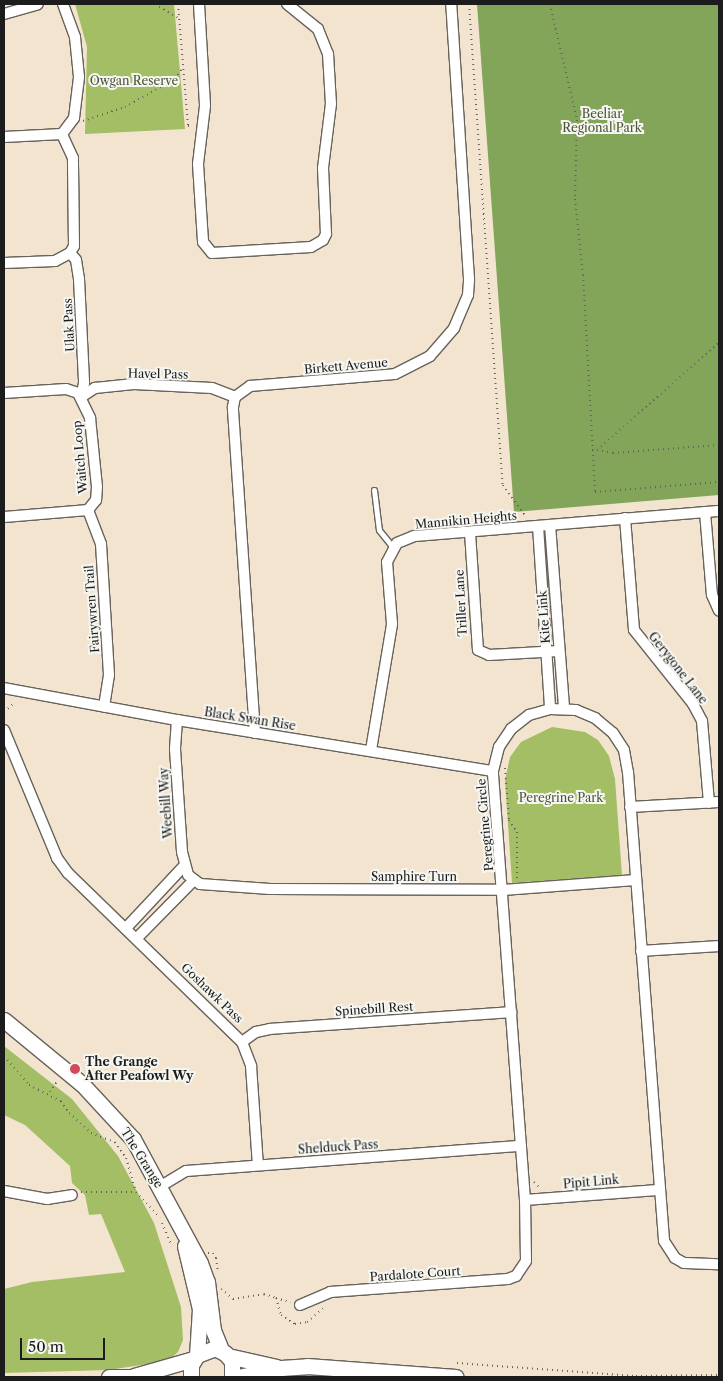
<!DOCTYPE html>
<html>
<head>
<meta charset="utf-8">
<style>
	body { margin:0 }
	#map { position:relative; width:723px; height:1381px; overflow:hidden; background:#f3e4cf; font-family:"Libre Caslon Text",serif }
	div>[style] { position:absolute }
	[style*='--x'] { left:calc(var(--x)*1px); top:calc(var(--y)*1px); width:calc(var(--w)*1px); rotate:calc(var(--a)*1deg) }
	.green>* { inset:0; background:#a3be65 }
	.forest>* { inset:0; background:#82a55a }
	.path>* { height:2px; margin-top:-1px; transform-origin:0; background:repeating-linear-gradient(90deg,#67625b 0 1px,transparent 0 5px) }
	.roads { filter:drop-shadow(1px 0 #67625b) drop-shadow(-1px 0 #67625b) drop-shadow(0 1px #67625b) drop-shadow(0 -1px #67625b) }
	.lane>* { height:5px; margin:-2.5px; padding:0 2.5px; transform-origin:2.5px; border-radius:2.5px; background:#fff }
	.street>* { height:10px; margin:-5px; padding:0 5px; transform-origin:5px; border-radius:5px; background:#fff }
	.secondary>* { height:15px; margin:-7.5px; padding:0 7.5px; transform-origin:7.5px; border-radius:7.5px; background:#fff }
	.dots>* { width:14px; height:14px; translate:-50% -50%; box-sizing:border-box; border:2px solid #f6f6f2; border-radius:50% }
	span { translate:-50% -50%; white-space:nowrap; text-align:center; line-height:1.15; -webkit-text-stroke:4px #f6f6f2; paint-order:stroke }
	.park-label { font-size:12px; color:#4b5536 }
	.street-label { font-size:12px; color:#1c1c1c }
	.poi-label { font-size:12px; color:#1c1c1c; font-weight:700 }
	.left { translate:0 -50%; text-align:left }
	.frame { position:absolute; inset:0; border:5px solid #1c1c1c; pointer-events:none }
	.scale { position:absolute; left:20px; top:1338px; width:85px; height:22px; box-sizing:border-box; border:2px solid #1c1c1c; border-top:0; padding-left:6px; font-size:15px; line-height:18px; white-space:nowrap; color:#1c1c1c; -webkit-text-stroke:4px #f6f6f2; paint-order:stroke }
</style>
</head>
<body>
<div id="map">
	<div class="green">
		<i style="clip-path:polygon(75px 4px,174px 4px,185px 129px,85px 134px,87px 47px)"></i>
		<i style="clip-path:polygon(552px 727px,585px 732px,598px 740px,609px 756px,615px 779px,622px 875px,512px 883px,505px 780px,510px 757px,521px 742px)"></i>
		<i style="clip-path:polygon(4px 1046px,72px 1099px,118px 1156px,154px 1223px,181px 1307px,183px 1340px,178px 1352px,168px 1361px,108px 1370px,4px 1373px,4px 1289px,32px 1282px,125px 1272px,101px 1214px,89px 1215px,85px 1195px,72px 1183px,70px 1166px,25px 1125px,4px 1115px)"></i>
	</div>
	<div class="forest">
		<i style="clip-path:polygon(477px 4px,719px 4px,719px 495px,514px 512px)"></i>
	</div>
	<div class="path">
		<i style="--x:155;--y:4;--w:29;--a:31"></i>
		<i style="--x:178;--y:4;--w:122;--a:85.3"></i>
		<i style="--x:188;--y:126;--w:4;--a:0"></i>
		<i style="--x:469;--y:4;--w:482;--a:86"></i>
		<i style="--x:503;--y:485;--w:37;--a:54"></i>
		<i style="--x:553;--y:4;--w:5;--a:112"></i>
		<i style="--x:551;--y:9;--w:114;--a:76.8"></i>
		<i style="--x:577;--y:120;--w:79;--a:91.5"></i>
		<i style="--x:575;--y:199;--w:76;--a:84"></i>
		<i style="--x:583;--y:275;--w:217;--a:86.8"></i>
		<i style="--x:595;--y:492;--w:124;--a:-4.6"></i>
		<i style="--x:83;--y:121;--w:44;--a:-18.4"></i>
		<i style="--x:125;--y:107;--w:57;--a:-29.2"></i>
		<i style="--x:175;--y:79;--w:14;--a:-54"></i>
		<i style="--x:592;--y:450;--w:5;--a:0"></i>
		<i style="--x:597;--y:450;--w:162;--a:-41.3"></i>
		<i style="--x:597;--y:450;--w:16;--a:11"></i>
		<i style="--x:613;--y:453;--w:106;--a:-4.3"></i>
		<i style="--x:4;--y:712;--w:15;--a:-42"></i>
		<i style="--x:505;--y:768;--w:52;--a:85.6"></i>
		<i style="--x:509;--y:820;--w:14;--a:56"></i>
		<i style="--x:517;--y:832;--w:46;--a:90"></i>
		<i style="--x:4;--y:1056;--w:38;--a:49"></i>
		<i style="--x:29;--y:1085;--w:36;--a:27"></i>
		<i style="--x:61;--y:1101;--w:14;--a:56"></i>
		<i style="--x:69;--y:1113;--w:30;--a:42"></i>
		<i style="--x:91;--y:1133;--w:26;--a:21"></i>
		<i style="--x:115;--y:1142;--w:19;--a:55"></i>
		<i style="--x:126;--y:1158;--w:35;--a:74"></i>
		<i style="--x:136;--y:1192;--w:35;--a:47"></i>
		<i style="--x:50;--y:1092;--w:14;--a:-56"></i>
		<i style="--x:534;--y:1182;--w:10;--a:45"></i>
		<i style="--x:81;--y:1192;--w:55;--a:0"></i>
		<i style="--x:162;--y:1223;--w:25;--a:67"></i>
		<i style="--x:208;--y:1253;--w:5;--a:0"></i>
		<i style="--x:213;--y:1253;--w:6;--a:59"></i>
		<i style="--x:216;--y:1258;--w:14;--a:82"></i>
		<i style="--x:221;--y:1289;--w:16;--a:40"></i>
		<i style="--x:233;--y:1299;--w:31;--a:-9"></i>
		<i style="--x:264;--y:1294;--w:13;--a:18"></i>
		<i style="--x:276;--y:1298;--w:18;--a:74"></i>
		<i style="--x:281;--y:1315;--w:17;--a:33"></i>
		<i style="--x:295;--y:1324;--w:12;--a:-9"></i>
		<i style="--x:307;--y:1322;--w:23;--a:-41"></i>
		<i style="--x:276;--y:1298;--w:15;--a:16"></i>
		<i style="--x:457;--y:1363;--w:179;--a:4.2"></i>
		<i style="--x:636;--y:1376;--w:83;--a:-0.7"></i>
	</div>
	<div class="roads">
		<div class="lane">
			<i style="--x:374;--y:490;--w:40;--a:82.9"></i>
			<i style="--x:379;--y:530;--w:22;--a:51"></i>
		</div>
		<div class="street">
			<i style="--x:199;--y:4;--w:102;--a:86.6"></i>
			<i style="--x:205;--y:106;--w:58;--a:96.9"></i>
			<i style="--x:198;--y:164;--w:78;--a:86.3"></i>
			<i style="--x:203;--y:242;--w:14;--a:51"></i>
			<i style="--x:212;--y:253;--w:99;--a:-3.5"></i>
			<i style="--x:311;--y:247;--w:14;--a:-30"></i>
			<i style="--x:323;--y:240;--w:7;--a:-63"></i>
			<i style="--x:326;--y:234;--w:66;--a:-92.6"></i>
			<i style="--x:323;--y:168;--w:64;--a:-82.9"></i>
			<i style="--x:331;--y:104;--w:50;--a:-93.4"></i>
			<i style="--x:328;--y:54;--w:27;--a:-112"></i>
			<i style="--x:318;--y:29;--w:40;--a:-141"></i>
			<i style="--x:4;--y:14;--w:35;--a:-16"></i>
			<i style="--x:4;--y:137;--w:58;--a:-3"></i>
			<i style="--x:70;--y:253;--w:9;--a:49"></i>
			<i style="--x:76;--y:260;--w:19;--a:81"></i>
			<i style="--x:79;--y:279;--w:104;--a:87.2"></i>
			<i style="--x:84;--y:383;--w:14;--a:102"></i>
			<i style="--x:4;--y:263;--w:51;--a:-2.2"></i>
			<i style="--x:55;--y:261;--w:17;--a:-28"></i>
			<i style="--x:70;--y:253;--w:8;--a:-60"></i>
			<i style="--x:74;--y:246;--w:88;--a:-90.7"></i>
			<i style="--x:73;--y:158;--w:26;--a:-115"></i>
			<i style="--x:62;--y:134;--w:20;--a:-53"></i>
			<i style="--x:74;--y:118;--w:41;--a:-83"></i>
			<i style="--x:79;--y:77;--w:40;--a:-95.7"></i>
			<i style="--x:75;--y:37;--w:35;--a:-110"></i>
			<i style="--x:4;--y:393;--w:62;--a:-3.7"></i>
			<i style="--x:66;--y:389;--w:13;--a:18"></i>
			<i style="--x:78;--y:393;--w:28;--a:64"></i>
			<i style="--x:90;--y:418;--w:69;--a:84.2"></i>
			<i style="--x:97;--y:487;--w:13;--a:94"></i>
			<i style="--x:96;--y:500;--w:13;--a:129"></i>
			<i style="--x:88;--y:510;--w:84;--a:175.2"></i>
			<i style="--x:81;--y:397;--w:17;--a:-33"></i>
			<i style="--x:95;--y:388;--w:39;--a:-6"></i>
			<i style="--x:134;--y:384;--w:78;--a:2.9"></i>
			<i style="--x:212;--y:388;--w:25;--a:21"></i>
			<i style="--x:88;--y:510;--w:36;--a:69"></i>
			<i style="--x:101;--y:544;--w:131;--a:86.5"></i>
			<i style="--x:109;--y:675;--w:32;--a:99"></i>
			<i style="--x:705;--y:512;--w:83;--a:85.2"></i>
			<i style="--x:712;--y:595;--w:17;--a:66"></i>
			<i style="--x:625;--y:518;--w:112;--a:85.4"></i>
			<i style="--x:634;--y:630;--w:95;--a:51.4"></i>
			<i style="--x:693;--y:704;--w:19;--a:62"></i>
			<i style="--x:702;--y:721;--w:82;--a:85.1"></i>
			<i style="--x:550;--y:525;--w:184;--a:85.6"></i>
			<i style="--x:538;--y:526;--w:183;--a:86.2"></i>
			<i style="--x:470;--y:533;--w:117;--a:86.1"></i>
			<i style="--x:478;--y:650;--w:12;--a:24"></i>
			<i style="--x:489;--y:655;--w:70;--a:-3.3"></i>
			<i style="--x:4;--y:688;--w:176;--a:10.5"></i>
			<i style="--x:177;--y:720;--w:320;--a:9.2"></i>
			<i style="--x:177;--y:720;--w:29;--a:94"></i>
			<i style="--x:175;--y:749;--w:103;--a:86.1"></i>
			<i style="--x:182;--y:852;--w:24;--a:75"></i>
			<i style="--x:188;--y:875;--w:15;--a:37"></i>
			<i style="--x:200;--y:884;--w:70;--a:4.1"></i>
			<i style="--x:270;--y:889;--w:233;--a:0.2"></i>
			<i style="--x:503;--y:890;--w:133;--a:-4.3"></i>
			<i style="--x:4;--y:730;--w:139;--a:67.5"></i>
			<i style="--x:57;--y:858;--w:19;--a:54"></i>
			<i style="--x:68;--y:873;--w:243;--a:44.2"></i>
			<i style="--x:242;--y:1042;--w:26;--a:69"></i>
			<i style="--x:251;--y:1066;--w:99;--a:86"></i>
			<i style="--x:255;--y:733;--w:327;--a:-93.9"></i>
			<i style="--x:233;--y:407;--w:10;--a:-79"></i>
			<i style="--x:235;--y:397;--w:19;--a:-36"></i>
			<i style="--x:250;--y:386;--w:145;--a:-4.7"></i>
			<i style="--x:395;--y:374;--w:39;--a:-27"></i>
			<i style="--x:430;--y:356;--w:37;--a:-49"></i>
			<i style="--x:454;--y:328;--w:36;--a:-67"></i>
			<i style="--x:468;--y:295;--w:16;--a:-86"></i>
			<i style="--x:469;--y:279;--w:276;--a:-93.7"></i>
			<i style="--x:371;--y:750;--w:128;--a:-80.5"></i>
			<i style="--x:392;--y:624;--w:62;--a:-94.6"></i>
			<i style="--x:387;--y:562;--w:21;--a:-62"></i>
			<i style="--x:397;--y:543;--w:18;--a:-22"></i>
			<i style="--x:414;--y:536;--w:306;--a:-4.7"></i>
			<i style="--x:630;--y:807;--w:89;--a:-3.2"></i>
			<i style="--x:126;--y:928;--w:85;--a:-46.9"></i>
			<i style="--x:137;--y:938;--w:81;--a:-45.5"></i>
			<i style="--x:641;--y:951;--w:78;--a:-3.7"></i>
			<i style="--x:242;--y:1042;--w:17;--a:-36"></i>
			<i style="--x:256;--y:1032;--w:14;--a:-12"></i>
			<i style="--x:270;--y:1029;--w:242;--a:-4"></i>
			<i style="--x:161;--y:1186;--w:29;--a:-31"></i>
			<i style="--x:186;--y:1171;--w:336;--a:-4.3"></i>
			<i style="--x:4;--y:1191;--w:44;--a:10.5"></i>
			<i style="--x:47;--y:1199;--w:25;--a:-9"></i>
			<i style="--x:525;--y:1200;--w:133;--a:-4.3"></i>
			<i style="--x:300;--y:1305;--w:33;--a:-23"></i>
			<i style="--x:330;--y:1292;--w:178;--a:-4.2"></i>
			<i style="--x:508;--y:1279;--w:9;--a:-21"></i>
			<i style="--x:516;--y:1276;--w:18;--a:-56"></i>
			<i style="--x:526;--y:1261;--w:61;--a:-90.9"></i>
			<i style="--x:525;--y:1200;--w:430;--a:-94.3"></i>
			<i style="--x:493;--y:771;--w:25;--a:-76"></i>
			<i style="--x:499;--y:747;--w:22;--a:-56"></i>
			<i style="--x:511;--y:729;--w:23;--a:-38"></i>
			<i style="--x:529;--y:715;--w:22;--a:-16"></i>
			<i style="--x:550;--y:709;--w:26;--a:2"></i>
			<i style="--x:576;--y:710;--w:21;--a:23"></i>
			<i style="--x:595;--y:718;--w:23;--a:40"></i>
			<i style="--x:613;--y:733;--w:20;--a:57"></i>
			<i style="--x:624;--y:750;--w:22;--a:80"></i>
			<i style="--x:628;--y:772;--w:470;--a:85.6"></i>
			<i style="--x:664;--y:1241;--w:20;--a:57"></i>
			<i style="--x:675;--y:1258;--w:10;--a:29"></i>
			<i style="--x:684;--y:1263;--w:35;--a:2"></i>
		</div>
		<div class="secondary">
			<i style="--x:4;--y:1020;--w:101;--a:39.4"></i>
			<i style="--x:82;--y:1084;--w:75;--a:47.2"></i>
			<i style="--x:133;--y:1139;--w:141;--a:61.6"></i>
			<i style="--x:200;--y:1263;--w:20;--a:70"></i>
			<i style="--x:207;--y:1282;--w:48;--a:82.9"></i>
			<i style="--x:213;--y:1330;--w:22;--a:68"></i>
			<i style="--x:185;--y:1246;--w:65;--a:76.6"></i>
			<i style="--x:200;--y:1309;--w:46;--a:93.7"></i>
			<i style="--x:228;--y:1356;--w:50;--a:12.7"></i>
			<i style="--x:134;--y:1376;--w:61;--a:-16.1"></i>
			<i style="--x:109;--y:1377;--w:36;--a:0"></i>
			<i style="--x:191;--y:1377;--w:12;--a:-90"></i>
			<i style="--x:191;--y:1365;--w:12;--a:-59"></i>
			<i style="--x:197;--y:1355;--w:19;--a:-21"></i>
			<i style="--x:215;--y:1348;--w:11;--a:27"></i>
			<i style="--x:225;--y:1353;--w:11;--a:49"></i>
			<i style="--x:232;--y:1361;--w:16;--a:90"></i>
			<i style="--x:238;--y:1377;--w:44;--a:-11.8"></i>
			<i style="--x:281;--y:1368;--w:26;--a:-4"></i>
			<i style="--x:307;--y:1366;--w:149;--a:4.2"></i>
		</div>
	</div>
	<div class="dots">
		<i style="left:75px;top:1069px;background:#d1495b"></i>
	</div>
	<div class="park-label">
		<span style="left:134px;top:81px">Owgan Reserve</span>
		<span style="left:602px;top:121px">Beeliar<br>Regional Park</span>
		<span style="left:561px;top:798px">Peregrine Park</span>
	</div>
	<div class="street-label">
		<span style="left:69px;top:325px;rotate:-93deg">Ulak Pass</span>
		<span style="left:346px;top:366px;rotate:-5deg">Birkett Avenue</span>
		<span style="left:158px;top:374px;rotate:1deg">Havel Pass</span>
		<span style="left:80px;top:457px;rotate:-95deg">Waitch Loop</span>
		<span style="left:466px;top:520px;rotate:-5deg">Mannikin Heights</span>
		<span style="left:461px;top:603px;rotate:-93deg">Triller Lane</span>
		<span style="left:92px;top:609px;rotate:-94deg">Fairywren Trail</span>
		<span style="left:544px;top:617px;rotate:-94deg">Kite Link</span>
		<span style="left:678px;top:668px;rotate:52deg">Gerygone Lane</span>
		<span style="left:250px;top:719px;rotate:9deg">Black Swan Rise</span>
		<span style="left:166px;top:803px;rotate:-94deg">Weebill Way</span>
		<span style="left:485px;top:825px;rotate:-95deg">Peregrine Circle</span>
		<span style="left:414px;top:877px">Samphire Turn</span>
		<span style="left:212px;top:993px;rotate:44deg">Goshawk Pass</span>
		<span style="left:374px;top:1009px;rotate:-4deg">Spinebill Rest</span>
		<span style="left:338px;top:1147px;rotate:-4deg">Shelduck Pass</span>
		<span style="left:142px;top:1158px;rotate:58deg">The Grange</span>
		<span style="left:591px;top:1182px;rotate:-5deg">Pipit Link</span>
		<span style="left:415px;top:1274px;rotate:-4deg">Pardalote Court</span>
	</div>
	<div class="poi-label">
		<span class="left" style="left:85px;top:1069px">The Grange<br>After Peafowl Wy</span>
	</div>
	<div class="frame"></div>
	<div class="scale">50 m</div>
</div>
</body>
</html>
